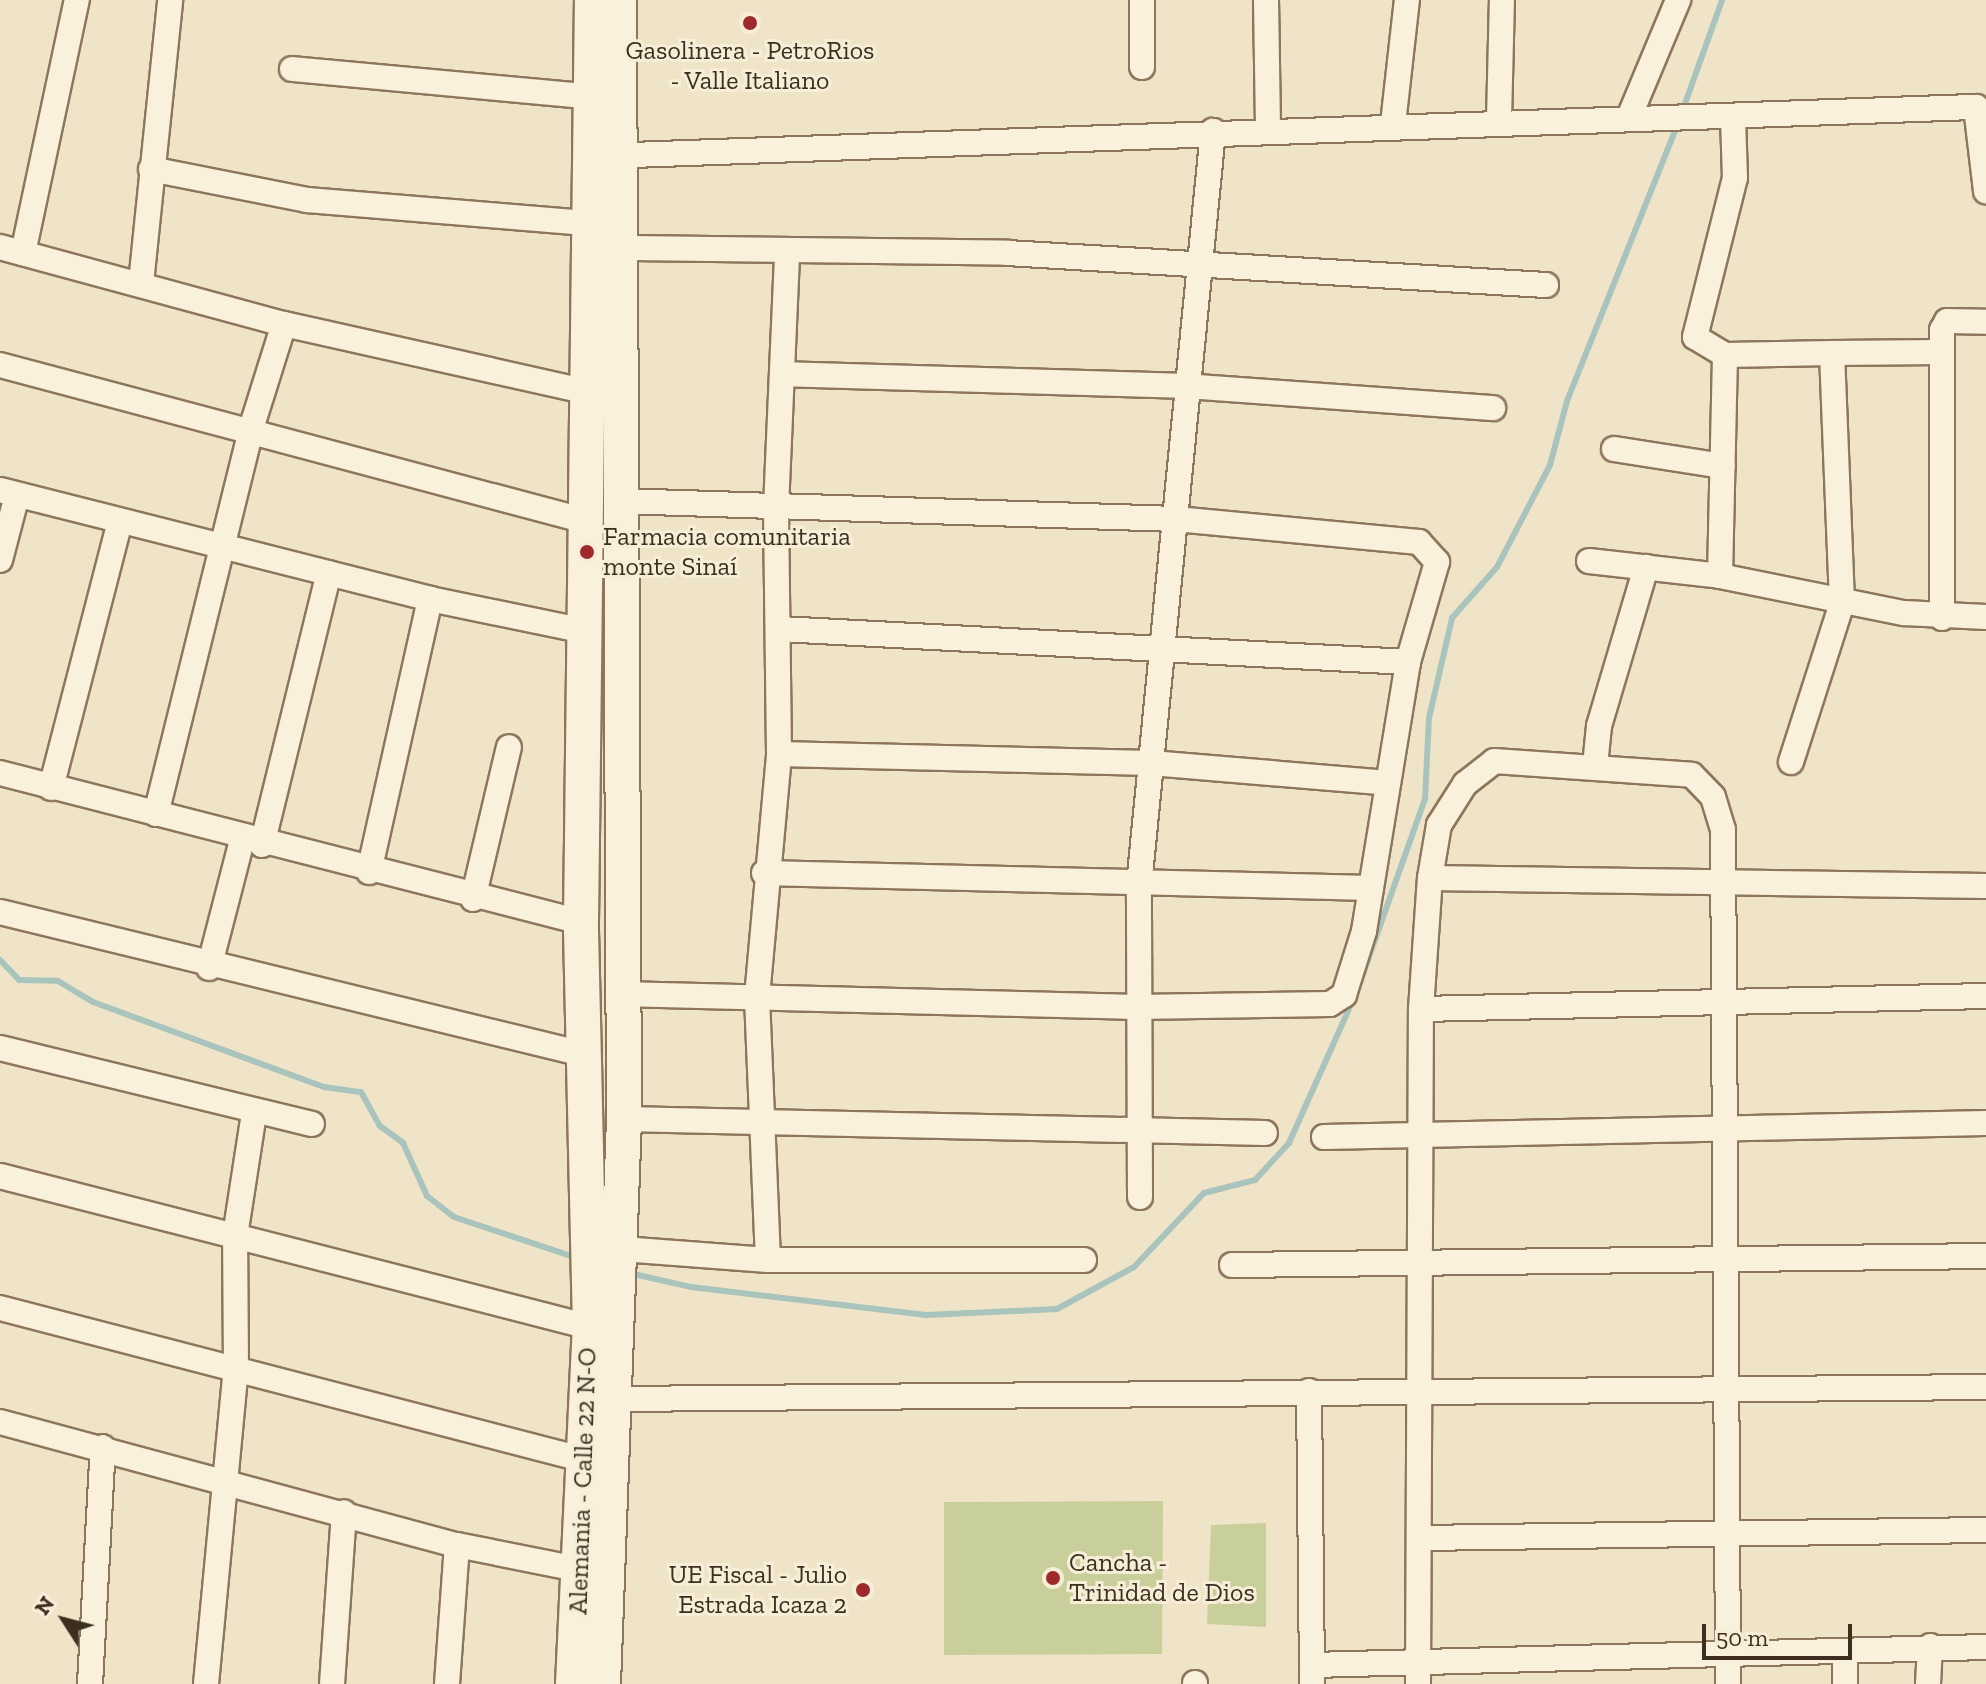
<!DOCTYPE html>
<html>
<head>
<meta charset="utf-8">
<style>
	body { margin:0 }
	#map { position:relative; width:1986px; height:1684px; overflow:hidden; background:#f0e4c8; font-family:"Zilla Slab",serif }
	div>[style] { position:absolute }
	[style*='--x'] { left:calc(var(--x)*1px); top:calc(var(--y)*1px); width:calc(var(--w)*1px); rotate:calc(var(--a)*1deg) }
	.green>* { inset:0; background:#c9cf9b }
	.stream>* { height:6px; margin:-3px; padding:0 3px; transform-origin:3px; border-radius:3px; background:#a9c4bc }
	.roads { filter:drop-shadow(2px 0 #8d765c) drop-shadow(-2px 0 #8d765c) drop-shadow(0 2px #8d765c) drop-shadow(0 -2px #8d765c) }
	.street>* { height:24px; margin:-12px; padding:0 12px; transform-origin:12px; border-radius:12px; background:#faf1dc }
	.secondary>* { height:34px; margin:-17px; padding:0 17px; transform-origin:17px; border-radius:17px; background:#faf1dc }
	.dots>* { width:22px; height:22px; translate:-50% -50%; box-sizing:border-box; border:4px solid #f7eed8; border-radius:50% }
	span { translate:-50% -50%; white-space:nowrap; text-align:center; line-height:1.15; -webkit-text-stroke:6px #f7eed8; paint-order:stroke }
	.poi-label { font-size:26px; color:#3d2e20 }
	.left { translate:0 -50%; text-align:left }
	.right { translate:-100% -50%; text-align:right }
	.street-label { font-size:26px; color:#3d2e20 }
	.north { position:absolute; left:24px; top:1580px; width:80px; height:80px; -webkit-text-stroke:6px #f7eed8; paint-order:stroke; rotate:306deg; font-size:22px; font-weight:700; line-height:32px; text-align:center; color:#3d2e20 }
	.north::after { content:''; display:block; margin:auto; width:28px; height:36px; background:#3d2e20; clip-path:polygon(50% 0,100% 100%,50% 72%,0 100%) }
	.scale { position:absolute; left:1702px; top:1624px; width:150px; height:36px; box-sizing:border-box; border:4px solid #3d2e20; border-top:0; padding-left:10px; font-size:24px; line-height:28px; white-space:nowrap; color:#3d2e20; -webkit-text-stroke:6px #f7eed8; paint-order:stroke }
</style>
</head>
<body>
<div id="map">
	<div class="green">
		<i style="clip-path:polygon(1163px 1501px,1162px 1654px,944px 1655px,944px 1502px)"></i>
		<i style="clip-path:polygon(1266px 1523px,1266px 1627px,1207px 1624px,1211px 1525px)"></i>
	</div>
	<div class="stream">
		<i style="--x:1682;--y:112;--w:119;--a:-70.3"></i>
		<i style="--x:0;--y:960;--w:28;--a:46"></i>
		<i style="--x:19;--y:980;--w:39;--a:1"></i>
		<i style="--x:58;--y:981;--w:41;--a:31"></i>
		<i style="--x:93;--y:1002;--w:246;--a:20.2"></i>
		<i style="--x:324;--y:1087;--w:37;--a:8"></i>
		<i style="--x:361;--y:1092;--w:39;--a:61"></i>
		<i style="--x:380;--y:1126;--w:29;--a:36"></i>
		<i style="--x:403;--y:1143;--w:58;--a:65.6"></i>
		<i style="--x:427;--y:1196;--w:34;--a:38"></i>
		<i style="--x:454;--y:1217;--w:133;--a:18.4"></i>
		<i style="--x:1358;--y:988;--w:201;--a:-70.5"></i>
		<i style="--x:1425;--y:799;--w:81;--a:-87.2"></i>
		<i style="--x:1429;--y:718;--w:103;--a:-77"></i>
		<i style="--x:1452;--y:618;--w:68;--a:-48.6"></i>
		<i style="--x:1497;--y:567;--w:115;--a:-62.5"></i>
		<i style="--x:1550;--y:465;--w:66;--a:-75.1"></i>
		<i style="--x:1567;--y:401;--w:299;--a:-68.2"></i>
		<i style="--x:629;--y:1273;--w:64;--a:12.7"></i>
		<i style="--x:691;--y:1287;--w:237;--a:6.8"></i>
		<i style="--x:926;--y:1315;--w:131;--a:-2.6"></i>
		<i style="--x:1057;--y:1309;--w:88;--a:-28.6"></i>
		<i style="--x:1134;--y:1267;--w:102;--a:-46.6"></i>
		<i style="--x:1204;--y:1193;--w:53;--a:-14.3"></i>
		<i style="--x:1255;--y:1180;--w:50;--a:-47.4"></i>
		<i style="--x:1289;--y:1143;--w:159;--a:-65.9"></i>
	</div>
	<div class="roads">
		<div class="street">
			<i style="--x:1266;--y:0;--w:128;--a:89.1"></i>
			<i style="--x:1142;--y:67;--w:67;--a:-90"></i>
			<i style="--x:292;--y:69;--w:300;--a:5.3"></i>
			<i style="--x:1630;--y:115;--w:125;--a:-67.3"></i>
			<i style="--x:1499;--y:120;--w:120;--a:-88.6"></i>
			<i style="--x:1393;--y:124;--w:125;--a:-83.6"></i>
			<i style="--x:604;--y:156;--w:1373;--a:-2.05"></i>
			<i style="--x:1976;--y:107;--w:85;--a:83.2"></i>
			<i style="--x:151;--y:169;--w:159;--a:11.2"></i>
			<i style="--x:307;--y:200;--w:283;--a:4.7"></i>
			<i style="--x:0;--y:247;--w:294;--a:15.2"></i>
			<i style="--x:284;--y:324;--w:311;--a:12.6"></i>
			<i style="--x:622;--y:248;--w:385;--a:0.7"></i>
			<i style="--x:1007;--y:253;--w:540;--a:3.4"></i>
			<i style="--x:23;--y:253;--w:259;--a:-78"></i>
			<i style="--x:141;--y:283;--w:284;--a:-84.1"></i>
			<i style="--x:1832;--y:353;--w:109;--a:-0.5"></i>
			<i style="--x:1725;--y:355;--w:107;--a:-1.1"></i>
			<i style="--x:1832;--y:353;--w:250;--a:87.7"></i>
			<i style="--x:1842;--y:603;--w:167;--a:107.8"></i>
			<i style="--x:0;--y:365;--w:606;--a:14.91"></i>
			<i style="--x:782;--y:374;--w:403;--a:1.7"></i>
			<i style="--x:1185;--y:386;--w:309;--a:4.1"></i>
			<i style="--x:1614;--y:449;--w:110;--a:8.9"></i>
			<i style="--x:0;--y:490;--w:444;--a:14.2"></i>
			<i style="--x:430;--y:599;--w:162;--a:11.7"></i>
			<i style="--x:619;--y:501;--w:557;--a:1.85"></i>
			<i style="--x:1176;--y:519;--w:244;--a:5.4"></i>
			<i style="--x:1419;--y:542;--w:27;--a:48"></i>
			<i style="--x:1437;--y:562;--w:104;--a:106.2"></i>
			<i style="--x:0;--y:560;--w:67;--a:-75.3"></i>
			<i style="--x:1589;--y:561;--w:132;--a:6.5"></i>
			<i style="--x:1720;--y:576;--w:188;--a:11.4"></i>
			<i style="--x:1904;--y:613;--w:82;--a:2.8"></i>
			<i style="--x:1720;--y:576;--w:221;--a:-88.7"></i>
			<i style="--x:1725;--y:355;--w:35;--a:-149"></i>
			<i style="--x:1695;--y:337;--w:164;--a:-75.9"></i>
			<i style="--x:1735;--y:178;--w:61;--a:-91.9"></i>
			<i style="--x:1942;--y:618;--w:288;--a:-90"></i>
			<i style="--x:1942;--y:330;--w:10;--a:-61"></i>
			<i style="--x:1947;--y:321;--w:39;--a:1"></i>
			<i style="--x:779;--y:754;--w:372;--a:1.4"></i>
			<i style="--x:1151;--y:763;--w:238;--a:4.8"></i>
			<i style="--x:1595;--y:766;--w:40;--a:-84.3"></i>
			<i style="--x:1599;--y:726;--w:166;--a:-73.5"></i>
			<i style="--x:0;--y:773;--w:600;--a:14.38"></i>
			<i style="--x:51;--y:788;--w:276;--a:-75.5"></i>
			<i style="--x:156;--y:814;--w:397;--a:-76.1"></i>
			<i style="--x:251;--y:429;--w:110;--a:-72.6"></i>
			<i style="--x:262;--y:845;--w:280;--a:-76.2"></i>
			<i style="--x:369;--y:872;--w:280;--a:-77.4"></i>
			<i style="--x:764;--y:873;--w:607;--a:1.42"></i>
			<i style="--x:1430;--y:878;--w:556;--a:0.82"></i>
			<i style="--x:473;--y:899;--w:156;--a:-76.7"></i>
			<i style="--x:0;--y:912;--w:600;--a:13.69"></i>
			<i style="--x:209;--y:968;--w:132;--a:-75.5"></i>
			<i style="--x:620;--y:994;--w:517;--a:1.44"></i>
			<i style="--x:1137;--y:1007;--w:193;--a:-0.9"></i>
			<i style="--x:1330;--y:1004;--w:17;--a:-33"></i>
			<i style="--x:1344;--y:995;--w:67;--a:-72.6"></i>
			<i style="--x:1364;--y:931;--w:273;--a:-80.7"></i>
			<i style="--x:1408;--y:662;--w:628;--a:-176.99"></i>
			<i style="--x:1421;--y:1009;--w:565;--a:-1.32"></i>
			<i style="--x:0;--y:1048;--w:321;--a:13.7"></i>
			<i style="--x:624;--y:1119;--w:641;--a:1.25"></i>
			<i style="--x:1324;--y:1137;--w:662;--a:-1.21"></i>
			<i style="--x:0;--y:1176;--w:609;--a:14.36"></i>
			<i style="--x:1140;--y:1197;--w:312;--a:-90.2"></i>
			<i style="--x:1139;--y:885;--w:758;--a:-84.39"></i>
			<i style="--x:622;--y:1249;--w:146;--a:4.3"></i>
			<i style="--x:768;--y:1260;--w:316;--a:0"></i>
			<i style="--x:768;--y:1260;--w:263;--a:-92.4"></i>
			<i style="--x:757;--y:997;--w:244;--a:-84.8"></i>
			<i style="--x:779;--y:754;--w:246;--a:-90.7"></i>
			<i style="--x:776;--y:508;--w:254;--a:-87.5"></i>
			<i style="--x:1232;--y:1265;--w:754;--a:-0.68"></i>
			<i style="--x:0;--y:1308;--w:604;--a:14.57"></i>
			<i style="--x:1309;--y:1391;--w:293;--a:89.4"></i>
			<i style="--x:615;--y:1399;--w:1371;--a:-0.5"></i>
			<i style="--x:0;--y:1422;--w:473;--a:15.1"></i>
			<i style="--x:457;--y:1545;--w:127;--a:11.3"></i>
			<i style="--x:1420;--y:1538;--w:566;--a:-0.81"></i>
			<i style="--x:1312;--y:1665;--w:674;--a:-1.53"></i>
			<i style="--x:1195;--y:1683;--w:1;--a:90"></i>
			<i style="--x:90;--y:1684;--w:237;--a:-86.9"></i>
			<i style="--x:206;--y:1684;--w:316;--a:-84.6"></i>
			<i style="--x:236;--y:1369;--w:133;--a:-90.4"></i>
			<i style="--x:235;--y:1236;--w:124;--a:-81.2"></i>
			<i style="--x:332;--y:1684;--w:172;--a:-86"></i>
			<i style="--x:447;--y:1684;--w:139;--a:-85.9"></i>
			<i style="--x:1418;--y:1684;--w:675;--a:-89.75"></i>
			<i style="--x:1421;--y:1009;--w:131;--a:-86.1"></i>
			<i style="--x:1430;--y:878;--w:54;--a:-80.4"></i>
			<i style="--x:1439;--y:825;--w:49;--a:-57.6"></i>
			<i style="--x:1465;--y:784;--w:37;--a:-38"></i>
			<i style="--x:1494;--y:761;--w:198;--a:4"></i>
			<i style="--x:1692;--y:775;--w:30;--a:46"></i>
			<i style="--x:1713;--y:797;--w:34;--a:73"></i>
			<i style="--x:1723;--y:830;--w:854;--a:89.66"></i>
			<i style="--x:1845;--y:1684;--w:30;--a:-90"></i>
			<i style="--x:1928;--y:1684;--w:38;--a:-87"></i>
		</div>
		<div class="secondary">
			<i style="--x:573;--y:1684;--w:357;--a:-87.3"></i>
			<i style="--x:590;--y:1327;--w:405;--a:-91.3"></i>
			<i style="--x:581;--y:922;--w:922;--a:-89.32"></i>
			<i style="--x:603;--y:1684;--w:565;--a:-87.87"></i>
			<i style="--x:624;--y:1119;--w:1119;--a:-90.26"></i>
		</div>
	</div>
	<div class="dots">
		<i style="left:750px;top:23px;background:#9e2a2b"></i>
		<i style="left:587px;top:552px;background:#9e2a2b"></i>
		<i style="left:1053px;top:1578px;background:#9e2a2b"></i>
		<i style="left:863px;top:1590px;background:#9e2a2b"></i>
	</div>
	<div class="poi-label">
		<span style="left:750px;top:66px">Gasolinera - PetroRios<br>- Valle Italiano</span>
		<span class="left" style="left:603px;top:552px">Farmacia comunitaria<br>monte Sinaí</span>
		<span class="left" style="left:1069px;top:1578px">Cancha -<br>Trinidad de Dios</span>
		<span class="right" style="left:847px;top:1590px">UE Fiscal - Julio<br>Estrada Icaza 2</span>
	</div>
	<div class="street-label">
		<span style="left:583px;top:1481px;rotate:-88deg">Alemania - Calle 22 N-O</span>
	</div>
	<div class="north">N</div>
	<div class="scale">50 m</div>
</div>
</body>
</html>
